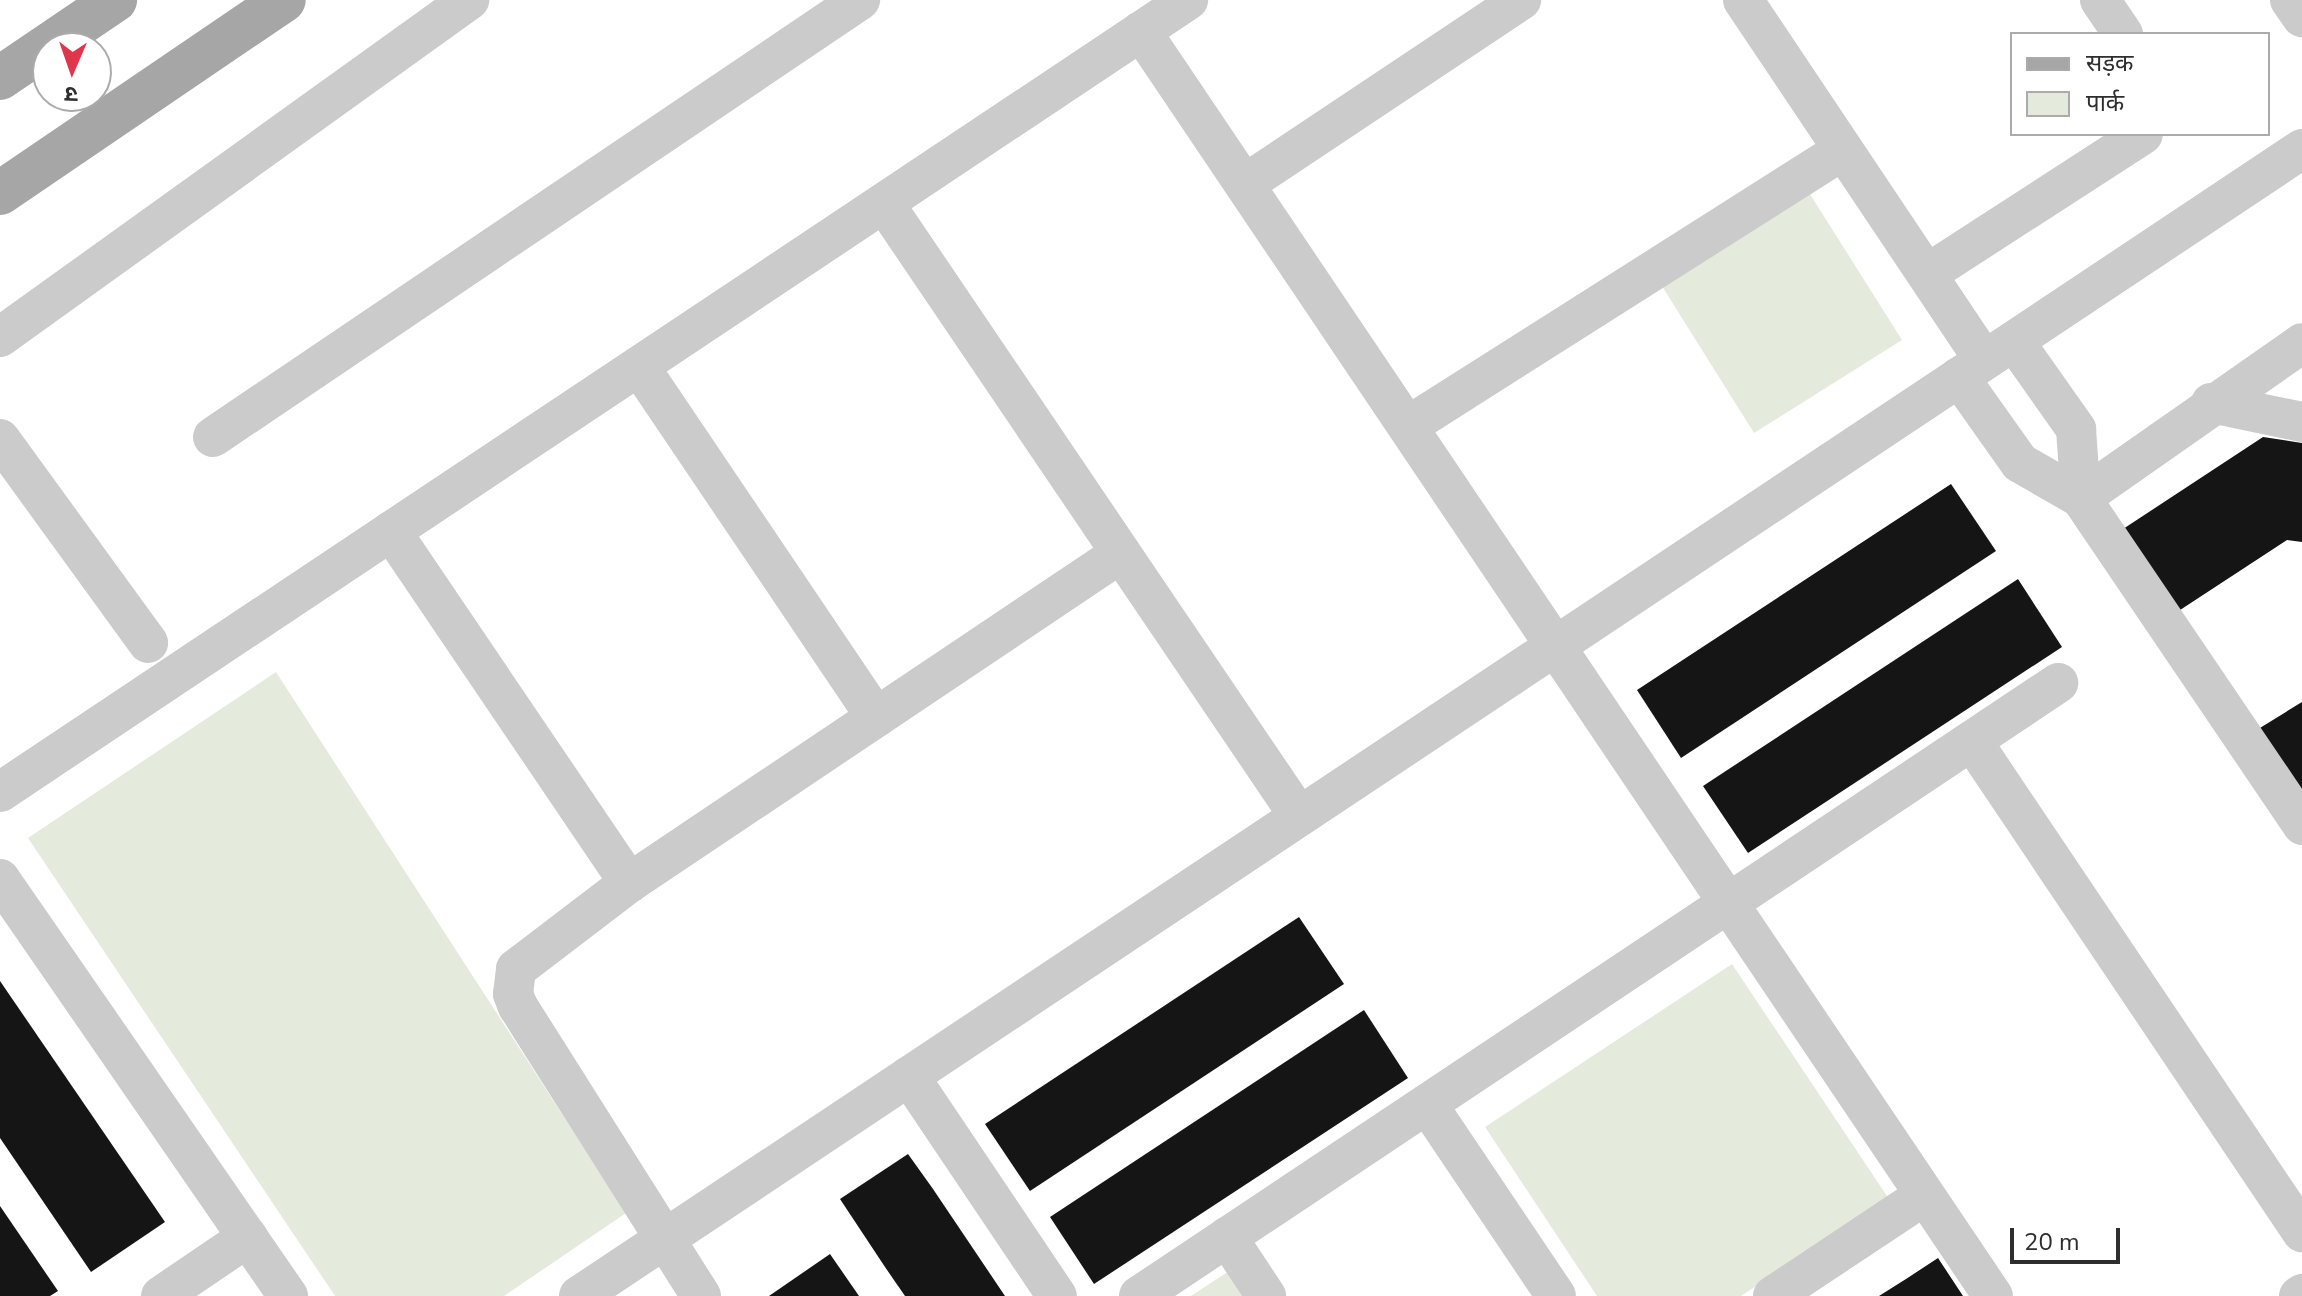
<!DOCTYPE html>
<html>
<head>
<meta charset="utf-8">
<style>
	body { margin:0 }
	#map { position:relative; width:2302px; height:1296px; overflow:hidden; background:#fff; font-family:"Nunito Sans","Noto Sans Devanagari",sans-serif }
	div>[style] { position:absolute }
	[style*='--x'] { left:calc(var(--x)*1px); top:calc(var(--y)*1px); width:calc(var(--w)*1px); rotate:calc(var(--a)*1deg) }
	.green>* { inset:0; background:#e5ebdc }
	.building>* { inset:0; background:#151515 }
	.minor>* { height:40px; margin:-20px; padding:0 20px; transform-origin:20px; border-radius:20px; background:#cbcbcb }
	.major>* { height:44px; margin:-22px; padding:0 22px; transform-origin:22px; border-radius:22px; background:#a6a6a6 }
	span { translate:-50% -50%; white-space:nowrap; text-align:center; line-height:1.15; -webkit-text-stroke:8px #fff; paint-order:stroke }
	.legend { position:absolute; left:2010px; top:32px; width:260px; height:104px; box-sizing:border-box; background:#fff; border:2px solid #ababab; margin:0; padding:10px 14px; list-style:none; font-size:24px; color:#2e2e2e }
	.legend li { display:flex; align-items:center; gap:16px; height:40px }
	.legend b { width:40px; border:2px solid #ababab }
	.north { position:absolute; left:32px; top:32px; width:80px; height:80px; box-sizing:border-box; background:#fff; border:2px solid #ababab; border-radius:50%; rotate:182deg; font-size:22px; font-weight:700; line-height:32px; text-align:center; color:#2e2e2e }
	.north::after { content:''; display:block; margin:auto; width:28px; height:36px; background:#df364c; clip-path:polygon(50% 0,100% 100%,50% 72%,0 100%) }
	.scale { position:absolute; left:2010px; top:1228px; width:110px; height:36px; box-sizing:border-box; border:4px solid #2e2e2e; border-top:0; padding-left:10px; font-size:24px; line-height:28px; white-space:nowrap; color:#2e2e2e; -webkit-text-stroke:6px #fff; paint-order:stroke }
</style>
</head>
<body>
<div id="map">
	<div class="green">
		<i style="clip-path:polygon(1808px 191px,1902px 340px,1754px 433px,1660px 283px)"></i>
		<i style="clip-path:polygon(276px 672px,626px 1213px,504px 1296px,335px 1296px,28px 838px)"></i>
		<i style="clip-path:polygon(1732px 964px,1889px 1199px,1741px 1296px,1597px 1296px,1485px 1127px)"></i>
		<i style="clip-path:polygon(1229px 1271px,1245px 1296px,1191px 1296px)"></i>
	</div>
	<div class="building">
		<i style="clip-path:polygon(2263px 437px,2302px 443px,2302px 542px,2287px 540px,2177px 612px,2120px 531px)"></i>
		<i style="clip-path:polygon(1951px 484px,1996px 551px,1681px 758px,1637px 690px)"></i>
		<i style="clip-path:polygon(2018px 579px,2062px 647px,1748px 853px,1703px 786px)"></i>
		<i style="clip-path:polygon(2302px 702px,2302px 797px,2255px 731px)"></i>
		<i style="clip-path:polygon(1299px 917px,1344px 984px,1030px 1191px,985px 1124px)"></i>
		<i style="clip-path:polygon(0 981px,165px 1222px,91px 1272px,0 1138px)"></i>
		<i style="clip-path:polygon(1364px 1010px,1408px 1078px,1094px 1284px,1050px 1217px)"></i>
		<i style="clip-path:polygon(908px 1154px,933px 1189px,1005px 1296px,905px 1296px,885px 1267px,840px 1199px)"></i>
		<i style="clip-path:polygon(0 1206px,58px 1291px,50px 1296px,0 1296px)"></i>
		<i style="clip-path:polygon(830px 1254px,859px 1296px,769px 1296px)"></i>
		<i style="clip-path:polygon(1938px 1258px,1963px 1296px,1879px 1296px,1906px 1279px)"></i>
	</div>
	<div class="minor">
		<i style="--x:1743;--y:0;--w:433;--a:56.2"></i>
		<i style="--x:2100;--y:0;--w:41;--a:55.9"></i>
		<i style="--x:2290;--y:0;--w:21;--a:55"></i>
		<i style="--x:1141;--y:31;--w:1525;--a:56.04"></i>
		<i style="--x:1245;--y:184;--w:332;--a:-33.7"></i>
		<i style="--x:884;--y:203;--w:740;--a:55.9"></i>
		<i style="--x:1927;--y:274;--w:257;--a:-32.9"></i>
		<i style="--x:0;--y:337;--w:578;--a:-35.7"></i>
		<i style="--x:2014;--y:341;--w:108;--a:54.8"></i>
		<i style="--x:2076;--y:429;--w:69;--a:85.9"></i>
		<i style="--x:2081;--y:498;--w:395;--a:55.9"></i>
		<i style="--x:639;--y:366;--w:424;--a:56"></i>
		<i style="--x:1959;--y:377;--w:105;--a:54.7"></i>
		<i style="--x:2020;--y:463;--w:70;--a:29.8"></i>
		<i style="--x:2211;--y:403;--w:93;--a:11.8"></i>
		<i style="--x:1408;--y:426;--w:515;--a:-32.39"></i>
		<i style="--x:213;--y:437;--w:781;--a:-34.04"></i>
		<i style="--x:0;--y:439;--w:252;--a:54"></i>
		<i style="--x:2081;--y:498;--w:270;--a:-35"></i>
		<i style="--x:391;--y:531;--w:425;--a:55.9"></i>
		<i style="--x:1972;--y:741;--w:592;--a:56.1"></i>
		<i style="--x:0;--y:792;--w:1428;--a:-33.69"></i>
		<i style="--x:0;--y:879;--w:507;--a:55.37"></i>
		<i style="--x:909;--y:1076;--w:265;--a:56.1"></i>
		<i style="--x:1427;--y:1104;--w:231;--a:56.1"></i>
		<i style="--x:1227;--y:1237;--w:71;--a:56.5"></i>
		<i style="--x:161;--y:1296;--w:105;--a:-34.1"></i>
		<i style="--x:579;--y:1296;--w:2070;--a:-33.65"></i>
		<i style="--x:701;--y:1296;--w:342;--a:-122.3"></i>
		<i style="--x:518;--y:1007;--w:14;--a:-111"></i>
		<i style="--x:513;--y:994;--w:25;--a:-83"></i>
		<i style="--x:516;--y:969;--w:142;--a:-37.3"></i>
		<i style="--x:629;--y:883;--w:592;--a:-33.85"></i>
		<i style="--x:1139;--y:1296;--w:1105;--a:-33.7"></i>
		<i style="--x:1773;--y:1296;--w:182;--a:-33.6"></i>
		<i style="--x:2299;--y:1296;--w:4;--a:-34"></i>
	</div>
	<div class="major">
		<i style="--x:0;--y:78;--w:139;--a:-34.1"></i>
		<i style="--x:0;--y:193;--w:343;--a:-34.2"></i>
	</div>
	<ul class="legend">
	<li><b style="height:10px;background:#a6a6a6"></b>सड़क</li>
	<li><b style="height:22px;background:#e5ebdc"></b>पार्क</li>
	</ul>
	<div class="north">उ</div>
	<div class="scale">20 m</div>
</div>
</body>
</html>
